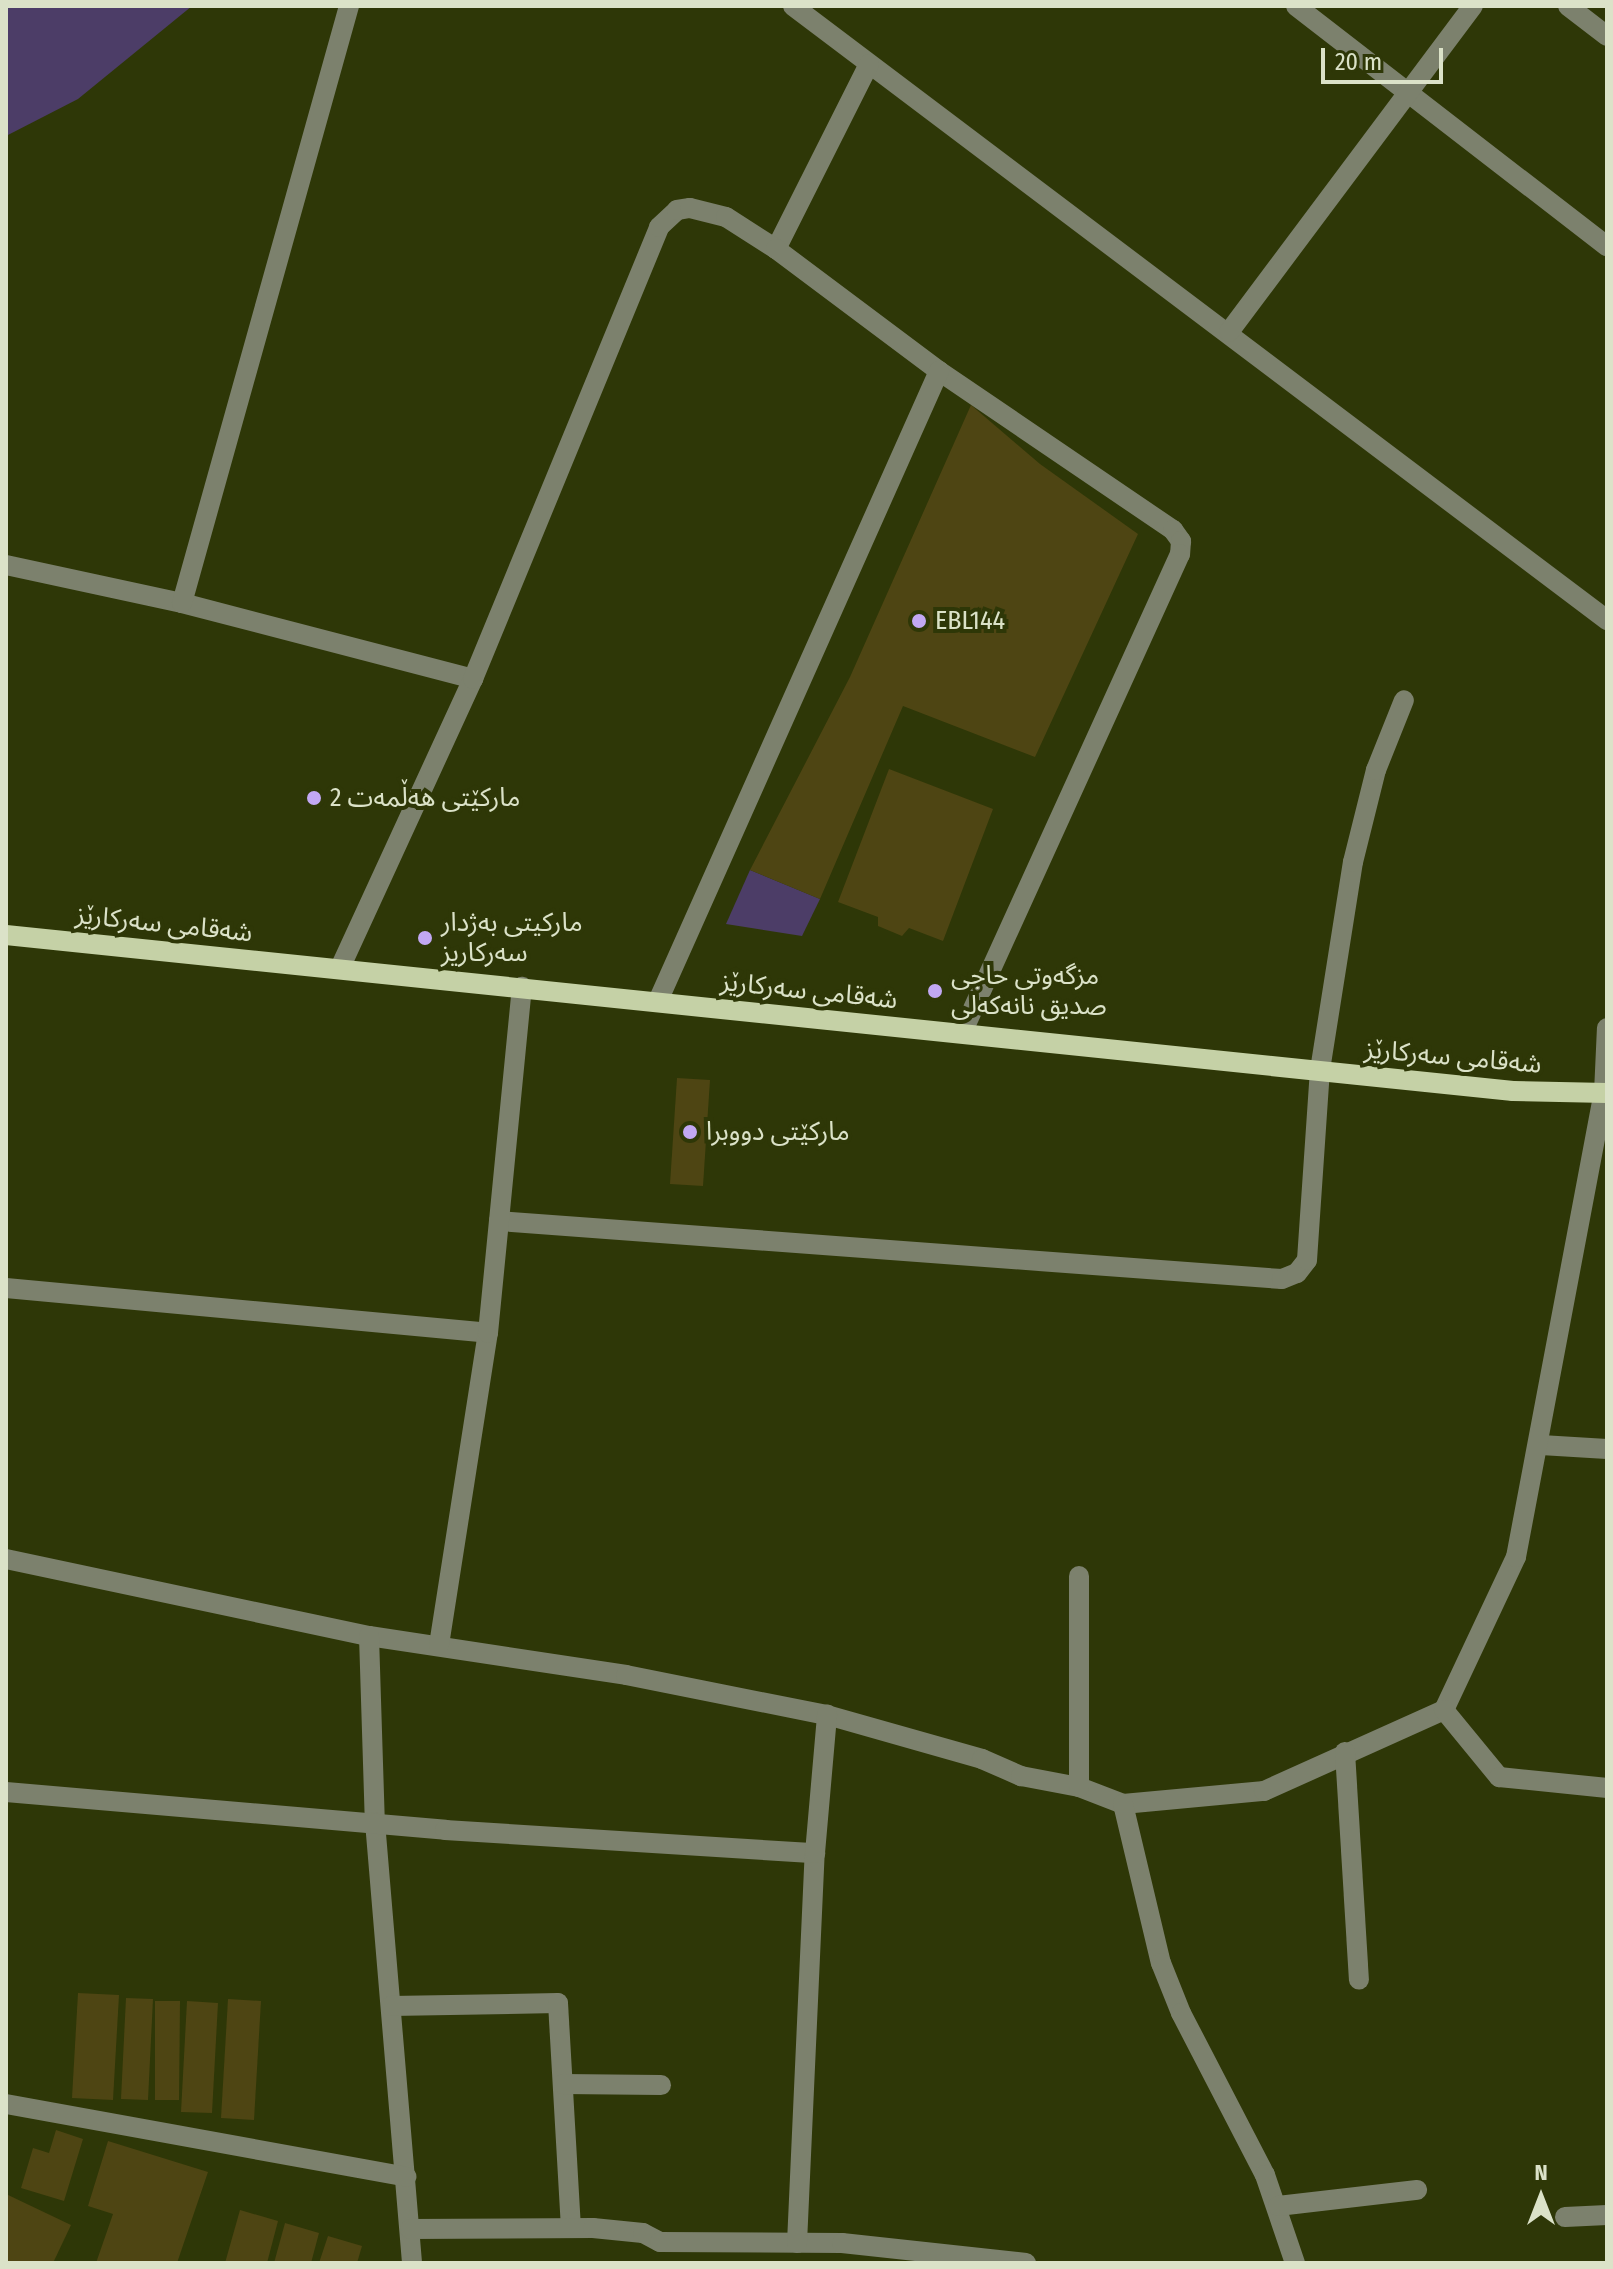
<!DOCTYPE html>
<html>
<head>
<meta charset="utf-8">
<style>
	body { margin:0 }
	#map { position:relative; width:1613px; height:2269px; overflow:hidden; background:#2e3707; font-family:"Fira Sans Condensed","Noto Sans Arabic",sans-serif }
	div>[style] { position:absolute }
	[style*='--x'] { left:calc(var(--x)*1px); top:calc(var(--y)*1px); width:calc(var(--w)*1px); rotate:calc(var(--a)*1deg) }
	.green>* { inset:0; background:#4c3d67 }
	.building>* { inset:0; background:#4e4513 }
	.minor>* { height:20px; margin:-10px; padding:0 10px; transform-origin:10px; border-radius:10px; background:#7c816d }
	.major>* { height:20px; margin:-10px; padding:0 10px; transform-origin:10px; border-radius:10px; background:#c5d1a6 }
	.dots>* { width:22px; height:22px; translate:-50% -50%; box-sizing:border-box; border:4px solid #2e3707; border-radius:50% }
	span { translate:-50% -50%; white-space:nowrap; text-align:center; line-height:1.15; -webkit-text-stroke:8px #2e3707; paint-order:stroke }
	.poi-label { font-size:26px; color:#dbe2c8 }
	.left { translate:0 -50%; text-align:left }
	.street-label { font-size:26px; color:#dbe2c8 }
	.frame { position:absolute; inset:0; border:8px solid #dbe2c8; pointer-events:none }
	.north { position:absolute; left:1501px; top:2157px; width:80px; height:80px; -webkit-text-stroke:6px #2e3707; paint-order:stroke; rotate:0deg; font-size:22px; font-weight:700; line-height:32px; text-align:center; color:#dbe2c8 }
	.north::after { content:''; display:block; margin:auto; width:28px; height:36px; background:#dbe2c8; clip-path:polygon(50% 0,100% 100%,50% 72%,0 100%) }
	.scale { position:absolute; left:1321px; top:48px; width:122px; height:36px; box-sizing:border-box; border:4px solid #dbe2c8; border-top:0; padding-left:10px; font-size:24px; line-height:28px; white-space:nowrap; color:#dbe2c8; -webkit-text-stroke:6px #2e3707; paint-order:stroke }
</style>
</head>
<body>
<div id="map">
	<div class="green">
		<i style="clip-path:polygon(6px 6px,192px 6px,78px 99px,6px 136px)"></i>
		<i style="clip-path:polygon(750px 870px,820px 899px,802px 936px,726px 924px)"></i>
	</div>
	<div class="building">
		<i style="clip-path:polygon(971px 405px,1040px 464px,1138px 534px,1035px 757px,903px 706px,820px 899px,750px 870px,850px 677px)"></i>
		<i style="clip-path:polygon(889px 769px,993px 809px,943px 941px,909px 928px,902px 936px,878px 926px,878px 917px,838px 902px)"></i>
		<i style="clip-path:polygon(677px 1078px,710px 1080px,703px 1186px,670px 1184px)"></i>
		<i style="clip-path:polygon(78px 1993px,119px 1995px,113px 2100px,72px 2098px)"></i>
		<i style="clip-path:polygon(126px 1998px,153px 1999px,148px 2100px,121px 2099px)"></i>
		<i style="clip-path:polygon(228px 1999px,261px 2001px,254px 2120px,221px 2118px)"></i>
		<i style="clip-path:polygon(155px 2001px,180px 2001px,179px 2100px,155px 2100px)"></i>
		<i style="clip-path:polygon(187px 2001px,218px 2003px,212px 2113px,181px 2112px)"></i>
		<i style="clip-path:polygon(56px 2130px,83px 2139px,64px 2201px,21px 2188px,33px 2148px,49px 2153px)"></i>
		<i style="clip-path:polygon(108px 2141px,208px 2172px,177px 2263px,96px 2263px,113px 2214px,88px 2206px)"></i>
		<i style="clip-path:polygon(6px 2194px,71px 2225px,53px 2263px,6px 2263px)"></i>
		<i style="clip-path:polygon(240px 2210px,278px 2221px,267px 2263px,225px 2263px)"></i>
		<i style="clip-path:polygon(285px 2223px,319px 2233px,311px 2263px,274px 2263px)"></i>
		<i style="clip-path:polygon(328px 2236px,362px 2246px,357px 2263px,319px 2263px)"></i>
	</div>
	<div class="minor">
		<i style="--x:793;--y:6;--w:1020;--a:37.03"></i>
		<i style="--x:1296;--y:6;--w:393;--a:37.7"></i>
		<i style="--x:1568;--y:6;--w:49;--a:37.6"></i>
		<i style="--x:776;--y:249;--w:207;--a:-63.3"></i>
		<i style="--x:1229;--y:332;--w:407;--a:-53.2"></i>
		<i style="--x:6;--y:565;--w:180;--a:12.2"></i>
		<i style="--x:182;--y:603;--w:301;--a:14.6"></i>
		<i style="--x:182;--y:603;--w:620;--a:-74.37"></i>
		<i style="--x:340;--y:968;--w:318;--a:-65.3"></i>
		<i style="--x:473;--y:679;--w:489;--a:-67.6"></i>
		<i style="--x:659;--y:227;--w:25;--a:-43"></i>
		<i style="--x:677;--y:210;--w:13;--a:-9"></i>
		<i style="--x:690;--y:208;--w:37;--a:14"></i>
		<i style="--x:726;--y:217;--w:59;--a:32.6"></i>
		<i style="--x:776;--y:249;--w:204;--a:36.8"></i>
		<i style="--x:939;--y:371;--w:283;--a:34.2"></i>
		<i style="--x:1173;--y:530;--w:14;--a:54"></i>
		<i style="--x:1181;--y:541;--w:13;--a:94"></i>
		<i style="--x:1180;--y:554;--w:526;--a:114.47"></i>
		<i style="--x:658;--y:1001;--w:690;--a:-65.96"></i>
		<i style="--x:499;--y:1221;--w:785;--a:4.24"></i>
		<i style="--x:1282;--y:1279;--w:16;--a:-22"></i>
		<i style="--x:1297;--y:1273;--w:16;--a:-52"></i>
		<i style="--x:1307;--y:1260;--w:190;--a:-86.1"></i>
		<i style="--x:1320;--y:1070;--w:211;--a:-81"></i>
		<i style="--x:1353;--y:862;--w:95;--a:-76"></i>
		<i style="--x:1376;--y:770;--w:75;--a:-68.2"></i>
		<i style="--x:6;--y:1288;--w:484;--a:5.3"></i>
		<i style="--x:1541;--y:1445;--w:66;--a:3.5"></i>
		<i style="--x:6;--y:1559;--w:371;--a:12"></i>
		<i style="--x:369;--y:1636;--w:260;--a:8.6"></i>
		<i style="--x:626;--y:1675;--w:205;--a:11.3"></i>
		<i style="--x:827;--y:1715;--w:161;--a:15.8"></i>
		<i style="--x:982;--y:1759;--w:43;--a:23.6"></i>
		<i style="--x:1021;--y:1776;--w:59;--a:10.7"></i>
		<i style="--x:1079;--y:1787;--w:47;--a:21.1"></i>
		<i style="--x:1123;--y:1804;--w:142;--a:-5.3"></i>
		<i style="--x:1264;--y:1791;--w:197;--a:-24.2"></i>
		<i style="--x:1444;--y:1710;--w:169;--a:-64.8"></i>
		<i style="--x:1516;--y:1557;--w:472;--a:-79.3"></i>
		<i style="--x:1604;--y:1093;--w:65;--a:-87.4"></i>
		<i style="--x:1079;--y:1576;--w:211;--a:90"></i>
		<i style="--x:369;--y:1636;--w:186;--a:88.2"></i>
		<i style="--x:375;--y:1822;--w:443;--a:85.2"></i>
		<i style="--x:439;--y:1645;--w:316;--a:-81.1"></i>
		<i style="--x:488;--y:1333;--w:348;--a:-84.4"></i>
		<i style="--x:1444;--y:1710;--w:87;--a:50.6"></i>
		<i style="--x:1499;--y:1777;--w:109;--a:5.8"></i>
		<i style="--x:1345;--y:1752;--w:228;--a:86.5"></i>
		<i style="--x:6;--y:1792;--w:441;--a:4.9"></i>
		<i style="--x:445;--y:1830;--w:371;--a:3.6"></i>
		<i style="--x:1123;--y:1804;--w:163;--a:76.6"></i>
		<i style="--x:1161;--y:1963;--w:54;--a:68.2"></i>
		<i style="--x:1181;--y:2013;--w:182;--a:62.6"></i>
		<i style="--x:1265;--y:2175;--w:93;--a:71.2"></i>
		<i style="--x:391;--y:2006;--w:167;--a:-1"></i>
		<i style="--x:558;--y:2003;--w:225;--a:86.7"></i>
		<i style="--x:563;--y:2084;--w:98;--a:0.6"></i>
		<i style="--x:6;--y:2104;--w:407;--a:10.3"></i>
		<i style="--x:1278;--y:2206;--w:140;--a:-6.6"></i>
		<i style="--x:1565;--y:2217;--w:42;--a:-2.7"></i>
		<i style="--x:410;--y:2229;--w:183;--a:-0.3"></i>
		<i style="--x:593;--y:2228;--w:50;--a:5.7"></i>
		<i style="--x:643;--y:2233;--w:19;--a:28"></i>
		<i style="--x:660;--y:2242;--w:182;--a:0.3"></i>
		<i style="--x:842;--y:2243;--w:185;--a:6.2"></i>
		<i style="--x:797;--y:2243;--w:390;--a:-87.4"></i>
		<i style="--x:815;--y:1853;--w:139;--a:-85"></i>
	</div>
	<div class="major">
		<i style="--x:6;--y:935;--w:1515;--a:5.91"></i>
		<i style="--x:1513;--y:1091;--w:94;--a:1.2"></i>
	</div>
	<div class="dots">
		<i style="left:919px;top:621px;background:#c2a8f3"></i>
		<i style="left:314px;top:798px;background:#c2a8f3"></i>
		<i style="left:425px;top:938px;background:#c2a8f3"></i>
		<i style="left:935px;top:991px;background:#c2a8f3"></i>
		<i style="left:690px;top:1132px;background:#c2a8f3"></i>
	</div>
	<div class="poi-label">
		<span class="left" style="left:935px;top:621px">EBL144</span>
		<span class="left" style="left:330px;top:798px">مارکێتی هەڵمەت 2</span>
		<span class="left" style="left:441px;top:938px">مارکیتی بەژدار<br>سەرکاریز</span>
		<span class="left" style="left:951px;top:991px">مزگەوتی حاجی<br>صدیق نانەکەلی</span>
		<span class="left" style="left:706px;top:1132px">ماركێتى دووبرا</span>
	</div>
	<div class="street-label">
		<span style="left:164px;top:924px;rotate:6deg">شەقامی سەرکارێز</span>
		<span style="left:809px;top:991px;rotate:6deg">شەقامی سەرکارێز</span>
		<span style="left:1453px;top:1057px;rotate:5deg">شەقامی سەرکارێز</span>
	</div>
	<div class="frame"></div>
	<div class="north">N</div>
	<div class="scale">20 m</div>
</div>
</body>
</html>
